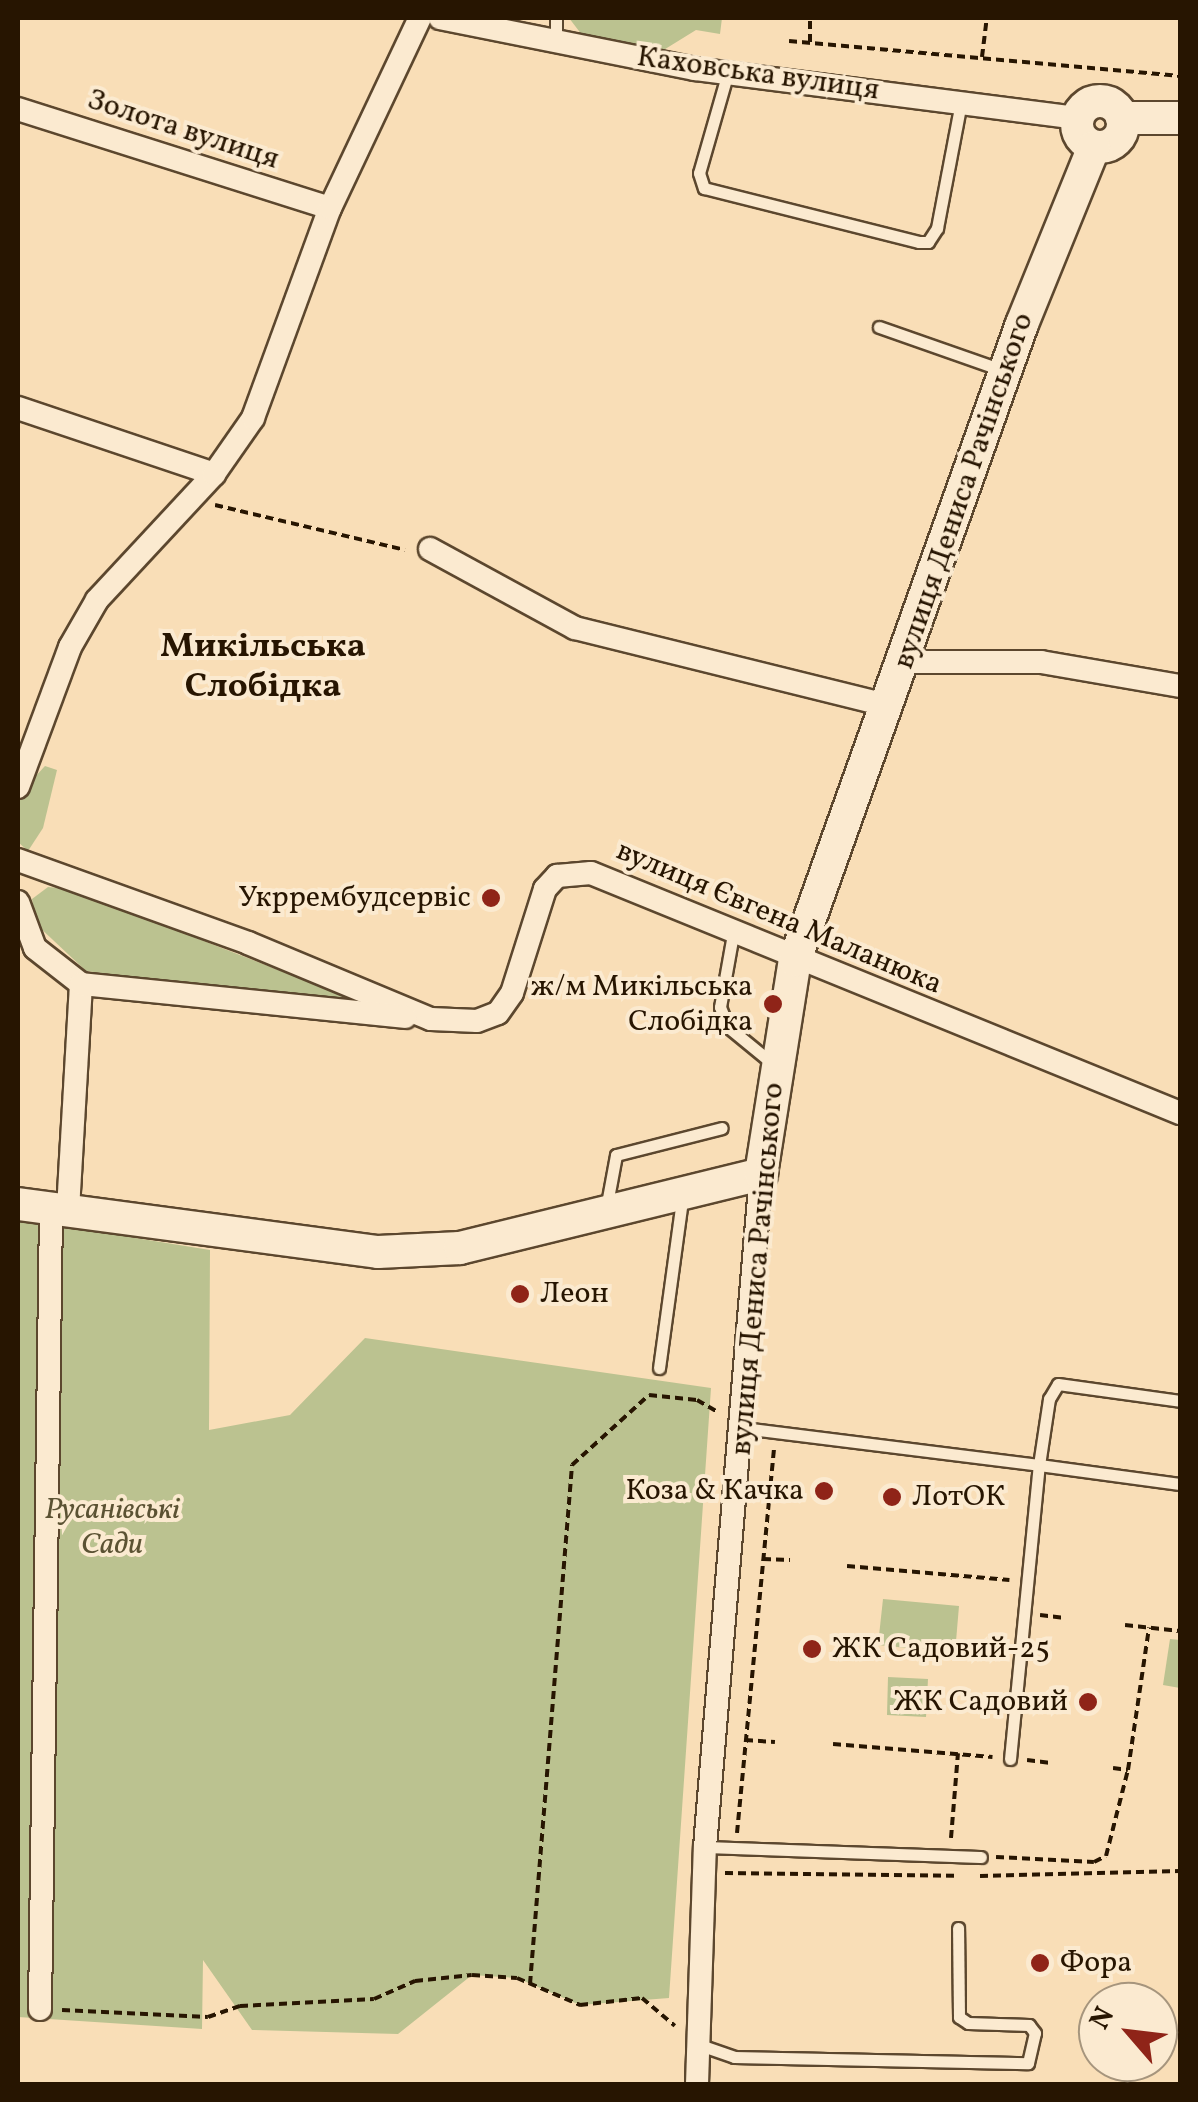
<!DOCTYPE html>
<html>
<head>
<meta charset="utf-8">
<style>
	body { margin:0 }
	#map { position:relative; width:1198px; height:2102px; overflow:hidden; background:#f9deb7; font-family:Vollkorn,serif }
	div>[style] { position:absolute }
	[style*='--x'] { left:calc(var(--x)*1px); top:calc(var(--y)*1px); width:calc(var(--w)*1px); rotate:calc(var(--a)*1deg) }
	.green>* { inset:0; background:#bbc290 }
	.path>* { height:4px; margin-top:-2px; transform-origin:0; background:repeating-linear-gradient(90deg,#271501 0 8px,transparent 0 13px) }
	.roads { filter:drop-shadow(2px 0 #5c472e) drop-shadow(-2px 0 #5c472e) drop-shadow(0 2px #5c472e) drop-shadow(0 -2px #5c472e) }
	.lane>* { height:11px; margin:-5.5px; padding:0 5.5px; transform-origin:5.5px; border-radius:5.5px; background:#fbead0 }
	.street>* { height:22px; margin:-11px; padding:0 11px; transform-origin:11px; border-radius:11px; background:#fbead0 }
	.secondary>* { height:32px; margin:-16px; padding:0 16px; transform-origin:16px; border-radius:16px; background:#fbead0 }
	.secondary>.ring { margin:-16px; padding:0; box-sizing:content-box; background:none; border:32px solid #fbead0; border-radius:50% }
	.dots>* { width:28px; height:28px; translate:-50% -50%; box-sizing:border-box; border:5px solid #fbead0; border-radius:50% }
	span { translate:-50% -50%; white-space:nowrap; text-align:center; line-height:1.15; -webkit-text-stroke:8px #fbead0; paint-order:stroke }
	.street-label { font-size:30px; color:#271501 }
	.poi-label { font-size:30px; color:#271501 }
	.right { translate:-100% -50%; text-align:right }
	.left { translate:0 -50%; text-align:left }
	.park-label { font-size:30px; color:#5b5233; font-style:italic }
	.quarter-label { font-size:35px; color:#271501; font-weight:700 }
	.frame { position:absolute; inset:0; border:20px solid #271501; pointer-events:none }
	.north { position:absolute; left:1078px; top:1982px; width:100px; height:100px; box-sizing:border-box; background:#fbead0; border:2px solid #a6957d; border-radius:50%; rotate:298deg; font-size:28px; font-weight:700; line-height:40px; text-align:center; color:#271501 }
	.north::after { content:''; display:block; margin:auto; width:35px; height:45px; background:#8f2418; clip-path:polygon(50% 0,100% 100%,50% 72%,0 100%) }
</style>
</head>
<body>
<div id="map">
	<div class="green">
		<i style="clip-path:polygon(569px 18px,722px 18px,720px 34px,696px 30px,662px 51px,582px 35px)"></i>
		<i style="clip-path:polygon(45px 766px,57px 770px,43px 828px,28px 851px,18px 842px,19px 794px)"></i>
		<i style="clip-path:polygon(48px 887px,70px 889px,376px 1008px,86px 971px,37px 925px,32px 899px)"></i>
		<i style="clip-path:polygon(18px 1219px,210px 1250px,209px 1430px,290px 1415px,365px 1338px,711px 1388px,669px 1998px,580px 2005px,517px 1978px,472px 1975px,398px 2034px,252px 2030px,203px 1960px,202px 2029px,18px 2017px)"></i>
		<i style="clip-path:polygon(883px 1599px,959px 1606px,955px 1653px,878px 1645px)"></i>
		<i style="clip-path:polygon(1170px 1639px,1180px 1640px,1180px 1688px,1163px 1685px)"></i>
		<i style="clip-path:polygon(888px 1677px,928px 1679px,926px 1717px,887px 1715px)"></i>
	</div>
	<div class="path">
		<i style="--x:789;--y:41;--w:393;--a:5.1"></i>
		<i style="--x:810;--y:42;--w:24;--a:-90"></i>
		<i style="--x:982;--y:57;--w:39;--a:-83"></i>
		<i style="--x:215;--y:505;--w:195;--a:13.3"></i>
		<i style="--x:763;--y:1559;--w:27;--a:2"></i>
		<i style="--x:847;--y:1566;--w:163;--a:4.9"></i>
		<i style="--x:1040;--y:1615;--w:23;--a:7"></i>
		<i style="--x:1125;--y:1625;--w:55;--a:6.2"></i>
		<i style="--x:745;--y:1740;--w:30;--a:4"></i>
		<i style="--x:833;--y:1744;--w:160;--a:4.7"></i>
		<i style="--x:1027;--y:1760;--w:24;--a:7"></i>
		<i style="--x:1113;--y:1768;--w:15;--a:8"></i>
		<i style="--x:737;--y:1833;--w:386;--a:-84.5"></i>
		<i style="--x:951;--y:1838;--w:85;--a:-85.3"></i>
		<i style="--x:996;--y:1857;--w:98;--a:2.9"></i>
		<i style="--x:1094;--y:1862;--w:13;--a:-27"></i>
		<i style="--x:1106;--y:1856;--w:89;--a:-75.7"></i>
		<i style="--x:1128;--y:1770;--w:144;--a:-81.6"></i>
		<i style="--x:725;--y:1873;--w:231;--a:0.7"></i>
		<i style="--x:980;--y:1876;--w:200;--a:-1.4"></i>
		<i style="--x:530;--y:1984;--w:521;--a:-85.37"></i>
		<i style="--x:572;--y:1465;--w:104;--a:-42.3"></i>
		<i style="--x:649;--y:1395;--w:48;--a:5.9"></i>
		<i style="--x:697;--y:1400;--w:22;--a:30"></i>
		<i style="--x:62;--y:2010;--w:146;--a:2.7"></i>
		<i style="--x:208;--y:2017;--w:34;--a:-19"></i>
		<i style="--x:240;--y:2006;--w:134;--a:-3"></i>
		<i style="--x:374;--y:1999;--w:45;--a:-23.7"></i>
		<i style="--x:415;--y:1981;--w:57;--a:-6"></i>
		<i style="--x:472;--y:1975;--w:45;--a:3.8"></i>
		<i style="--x:517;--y:1978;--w:69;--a:23.2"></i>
		<i style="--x:580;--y:2005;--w:62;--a:-6.4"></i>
		<i style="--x:642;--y:1998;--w:43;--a:40.3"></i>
	</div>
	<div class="roads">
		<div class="lane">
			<i style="--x:556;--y:41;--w:23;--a:-90"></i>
			<i style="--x:728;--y:72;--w:105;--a:106"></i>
			<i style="--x:699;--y:173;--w:16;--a:72"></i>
			<i style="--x:704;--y:188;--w:222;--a:14.1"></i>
			<i style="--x:919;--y:242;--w:9;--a:0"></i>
			<i style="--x:928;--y:242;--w:17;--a:-57"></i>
			<i style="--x:937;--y:228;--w:128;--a:-79.2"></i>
			<i style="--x:879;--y:327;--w:130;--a:19.3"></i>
			<i style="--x:733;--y:934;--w:74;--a:100.1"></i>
			<i style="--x:720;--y:1007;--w:22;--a:68"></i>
			<i style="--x:728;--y:1027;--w:58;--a:39.4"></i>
			<i style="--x:606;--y:1209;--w:55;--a:-79.5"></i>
			<i style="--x:616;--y:1155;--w:109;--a:-14.3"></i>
			<i style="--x:659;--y:1368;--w:171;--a:-82.2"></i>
			<i style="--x:743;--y:1428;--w:298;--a:7.1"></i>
			<i style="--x:1039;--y:1465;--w:67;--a:-81.4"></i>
			<i style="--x:1049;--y:1399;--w:17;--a:-59"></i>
			<i style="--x:1058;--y:1384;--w:123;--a:7.9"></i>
			<i style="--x:1010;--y:1759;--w:295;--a:-84.4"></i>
			<i style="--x:1039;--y:1465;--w:142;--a:7.7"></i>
			<i style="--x:705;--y:1847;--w:276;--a:2.1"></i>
			<i style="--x:697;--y:2044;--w:39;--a:19"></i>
			<i style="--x:734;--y:2057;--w:294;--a:1.2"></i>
			<i style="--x:1028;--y:2063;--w:31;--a:-77"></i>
			<i style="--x:1035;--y:2033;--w:10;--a:-127"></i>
			<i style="--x:1029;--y:2025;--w:61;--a:-178.1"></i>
			<i style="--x:968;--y:2023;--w:11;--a:-146"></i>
			<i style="--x:959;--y:2017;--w:89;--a:-90.6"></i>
		</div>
		<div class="street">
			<i style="--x:440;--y:18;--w:260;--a:11.3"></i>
			<i style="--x:695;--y:69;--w:385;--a:7.3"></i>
			<i style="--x:18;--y:109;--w:327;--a:17.6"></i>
			<i style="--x:18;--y:408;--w:207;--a:18.6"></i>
			<i style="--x:430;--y:549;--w:165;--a:28.6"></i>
			<i style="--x:575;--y:628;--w:325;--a:13.9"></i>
			<i style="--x:905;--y:662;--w:136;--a:0"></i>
			<i style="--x:1041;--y:662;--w:141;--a:9.8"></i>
			<i style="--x:18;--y:787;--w:149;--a:-69.6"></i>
			<i style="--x:70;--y:647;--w:54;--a:-60.1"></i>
			<i style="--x:97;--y:600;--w:172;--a:-47.1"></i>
			<i style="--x:214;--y:474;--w:68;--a:-55.1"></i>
			<i style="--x:253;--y:418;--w:224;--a:-69.9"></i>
			<i style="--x:330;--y:208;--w:210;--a:-64.7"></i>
			<i style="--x:18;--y:860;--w:245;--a:19.8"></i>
			<i style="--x:248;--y:943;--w:198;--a:22.6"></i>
			<i style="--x:431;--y:1019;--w:46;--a:2.5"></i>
			<i style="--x:477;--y:1021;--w:22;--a:-21"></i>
			<i style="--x:498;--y:1013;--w:24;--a:-55"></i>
			<i style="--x:512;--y:993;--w:109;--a:-72.4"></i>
			<i style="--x:545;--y:889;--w:18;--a:-47"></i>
			<i style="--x:557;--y:876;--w:34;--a:-5"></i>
			<i style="--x:591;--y:873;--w:636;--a:22.17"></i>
			<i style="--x:18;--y:902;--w:49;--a:69.7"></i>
			<i style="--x:35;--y:948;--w:58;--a:38"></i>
			<i style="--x:81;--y:984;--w:225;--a:93.3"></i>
			<i style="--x:81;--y:984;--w:326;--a:5.8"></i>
			<i style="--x:40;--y:2009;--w:800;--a:-89.21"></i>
			<i style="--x:697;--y:2084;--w:237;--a:-88.1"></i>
			<i style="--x:705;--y:1847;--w:675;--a:-85.24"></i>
		</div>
		<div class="secondary">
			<i class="ring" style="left:1077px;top:101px;width:14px;height:14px"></i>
			<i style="--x:1122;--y:118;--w:58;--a:0"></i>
			<i style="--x:18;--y:1204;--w:363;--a:7.6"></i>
			<i style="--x:378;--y:1252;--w:82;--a:-2.8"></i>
			<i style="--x:460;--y:1248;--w:310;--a:-13.8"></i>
			<i style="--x:761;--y:1174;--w:217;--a:-81"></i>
			<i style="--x:795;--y:960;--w:675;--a:-70.36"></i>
			<i style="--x:1022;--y:324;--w:191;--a:-67.9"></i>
		</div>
	</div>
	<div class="dots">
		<i style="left:491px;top:898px;background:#8f2418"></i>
		<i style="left:773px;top:1004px;background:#8f2418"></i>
		<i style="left:520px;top:1294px;background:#8f2418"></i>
		<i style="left:824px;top:1491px;background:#8f2418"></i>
		<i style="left:892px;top:1497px;background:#8f2418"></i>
		<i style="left:812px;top:1649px;background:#8f2418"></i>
		<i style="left:1088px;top:1702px;background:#8f2418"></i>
		<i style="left:1040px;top:1963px;background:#8f2418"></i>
	</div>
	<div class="street-label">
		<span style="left:758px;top:74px;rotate:8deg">Каховська вулиця</span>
		<span style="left:183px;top:130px;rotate:18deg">Золота вулиця</span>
		<span style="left:964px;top:491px;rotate:-71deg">вулиця Дениса Рачінського</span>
		<span style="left:779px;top:918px;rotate:23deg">вулиця Євгена Маланюка</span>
		<span style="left:758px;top:1269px;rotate:-85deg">вулиця Дениса Рачінського</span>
	</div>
	<div class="poi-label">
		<span class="right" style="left:471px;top:898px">Укррембудсервіс</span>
		<span class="right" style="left:753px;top:1004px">ж/м Микільська<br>Слобідка</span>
		<span class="left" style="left:540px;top:1294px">Леон</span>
		<span class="right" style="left:804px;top:1491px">Коза &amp; Качка</span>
		<span class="left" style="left:912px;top:1497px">ЛотОК</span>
		<span class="left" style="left:832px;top:1649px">ЖК Садовий-25</span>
		<span class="right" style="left:1068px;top:1702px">ЖК Садовий</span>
		<span class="left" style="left:1060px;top:1963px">Фора</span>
	</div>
	<div class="park-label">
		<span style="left:112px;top:1527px">Русанівські<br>Сади</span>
	</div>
	<div class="quarter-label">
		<span style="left:263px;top:667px">Микільська<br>Слобідка</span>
	</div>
	<div class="frame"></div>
	<div class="north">N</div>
</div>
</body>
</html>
